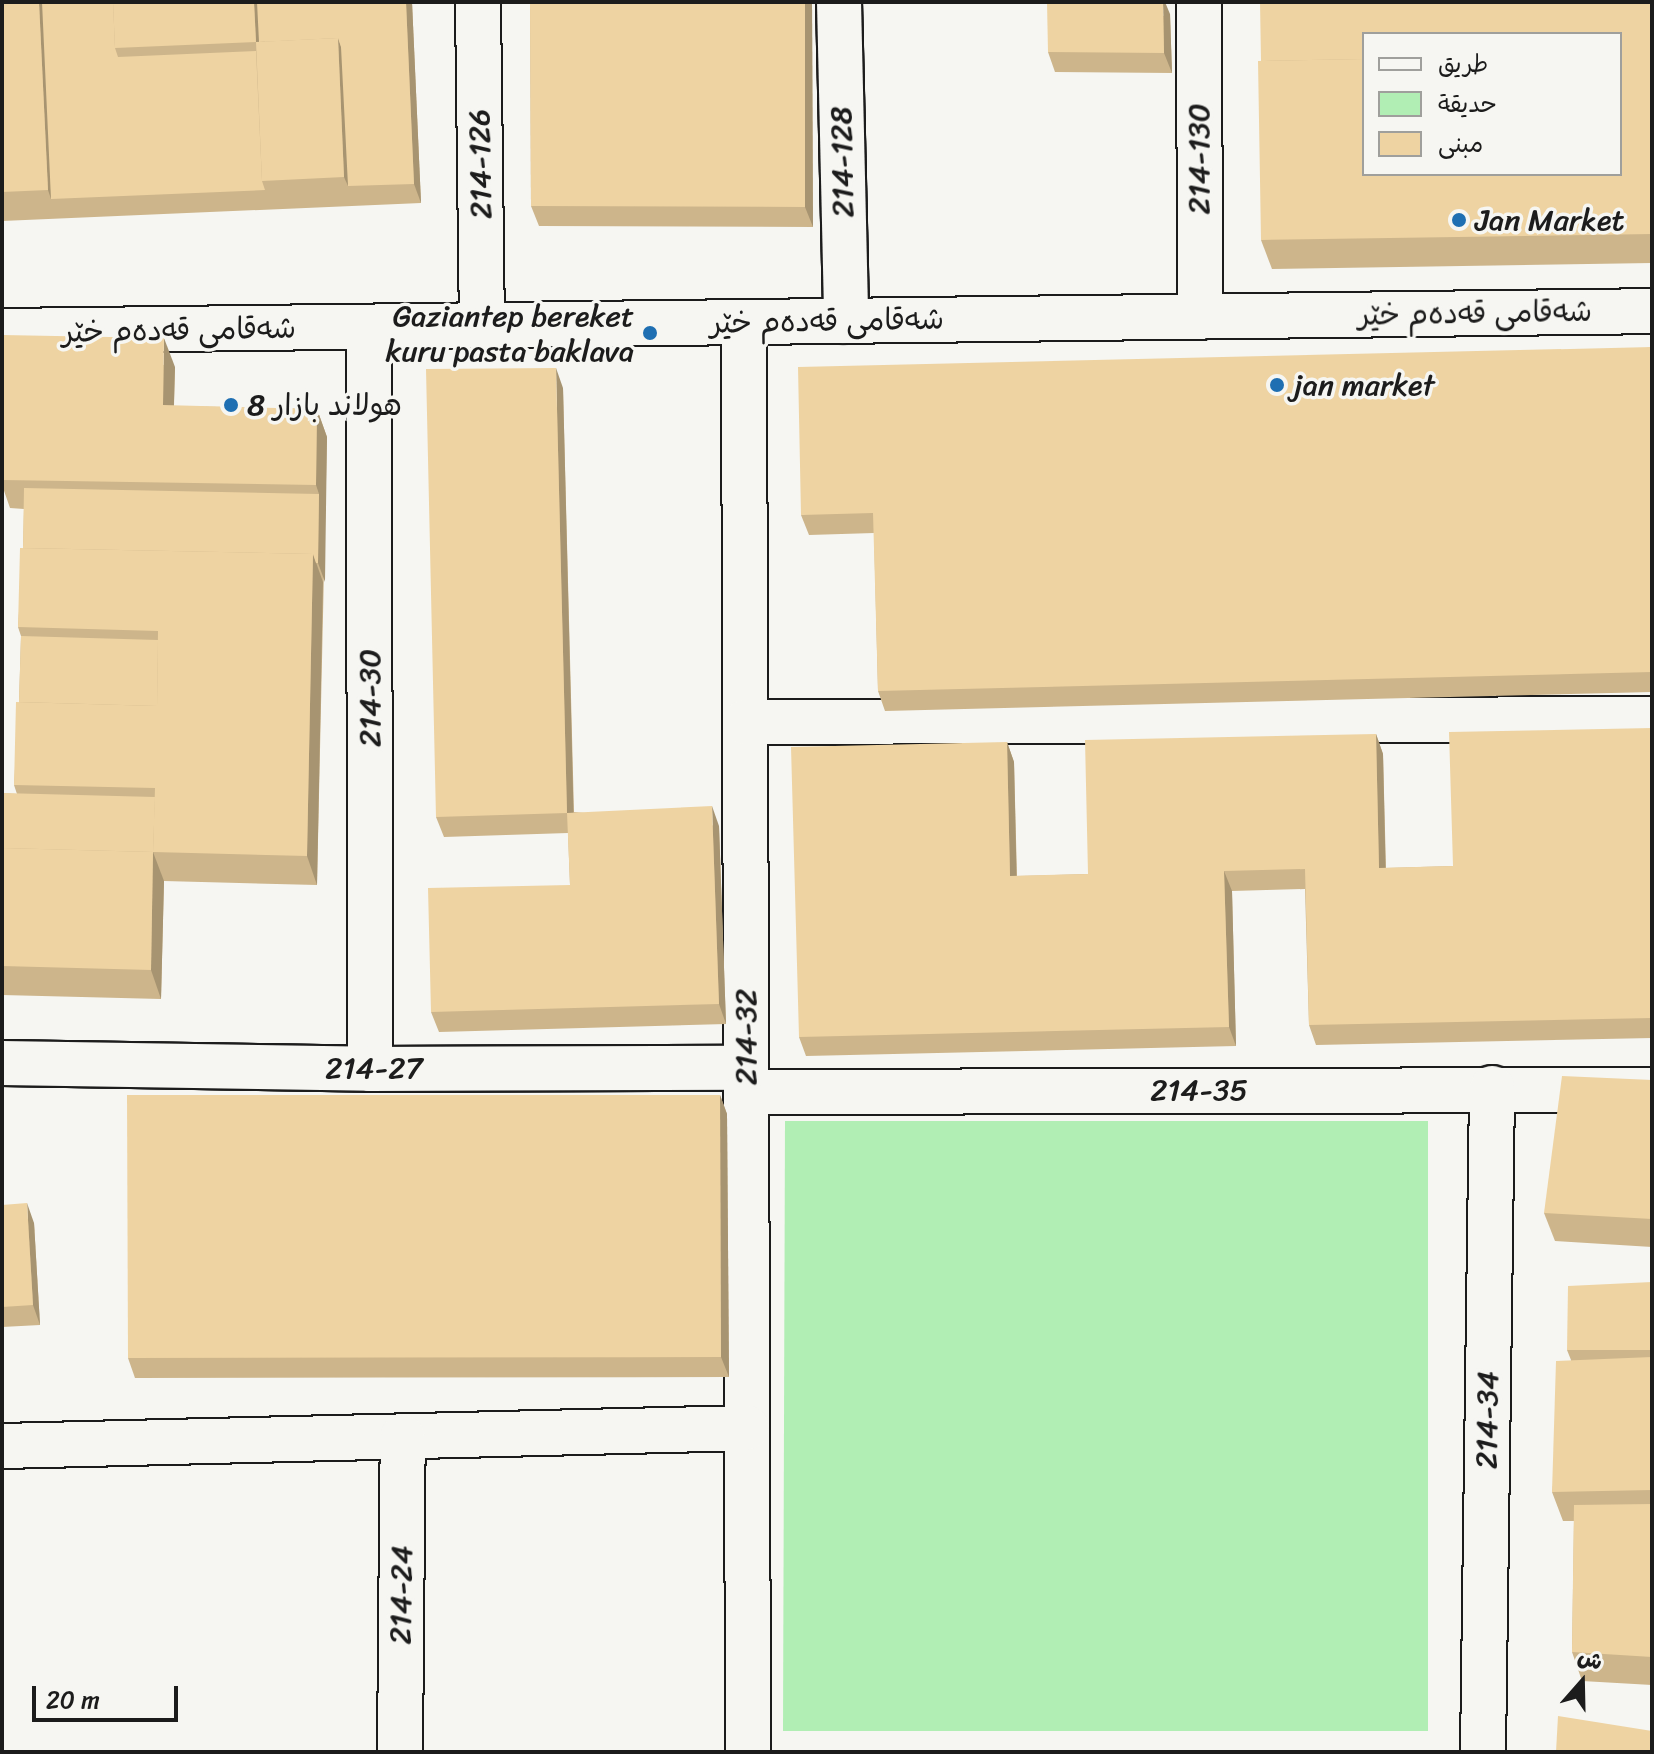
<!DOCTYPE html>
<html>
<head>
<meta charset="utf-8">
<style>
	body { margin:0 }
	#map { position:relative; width:1654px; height:1754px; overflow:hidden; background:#f6f6f2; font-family:Sriracha,"Playpen Sans Arabic",sans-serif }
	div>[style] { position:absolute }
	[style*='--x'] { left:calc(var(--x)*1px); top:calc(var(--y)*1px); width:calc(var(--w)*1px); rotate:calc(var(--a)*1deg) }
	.green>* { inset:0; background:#b1eeb4 }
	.roads { filter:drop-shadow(2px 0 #1c1c1c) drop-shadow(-2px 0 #1c1c1c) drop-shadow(0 2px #1c1c1c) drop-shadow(0 -2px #1c1c1c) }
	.minor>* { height:44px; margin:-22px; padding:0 22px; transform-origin:22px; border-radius:22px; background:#f6f6f2 }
	.tertiary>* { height:44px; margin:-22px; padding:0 22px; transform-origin:22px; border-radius:22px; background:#f6f6f2 }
	.wall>* { inset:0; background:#cdb58b }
	.shaded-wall>* { inset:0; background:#a79471 }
	.building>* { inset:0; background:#eed3a2 }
	.dots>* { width:22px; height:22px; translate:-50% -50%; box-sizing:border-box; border:4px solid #f6f6f2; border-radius:50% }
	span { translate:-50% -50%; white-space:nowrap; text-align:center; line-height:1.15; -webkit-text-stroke:7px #f6f6f2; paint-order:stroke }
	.street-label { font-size:30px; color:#1c1c1c }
	.poi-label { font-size:30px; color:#1c1c1c }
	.left { translate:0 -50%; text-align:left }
	.right { translate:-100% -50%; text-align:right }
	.frame { position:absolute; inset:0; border:4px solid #1c1c1c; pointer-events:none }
	.legend { position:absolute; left:1362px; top:32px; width:260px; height:144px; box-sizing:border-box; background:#f6f6f2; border:2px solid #9f9f9c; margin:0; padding:10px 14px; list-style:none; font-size:24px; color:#1c1c1c }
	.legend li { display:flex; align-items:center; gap:16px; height:40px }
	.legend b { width:40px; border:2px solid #9f9f9c }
	.north { position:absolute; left:1542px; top:1642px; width:80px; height:80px; -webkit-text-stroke:6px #f6f6f2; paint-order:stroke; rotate:20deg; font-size:22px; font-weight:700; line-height:32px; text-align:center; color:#1c1c1c }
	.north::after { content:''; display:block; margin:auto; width:28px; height:36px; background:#1c1c1c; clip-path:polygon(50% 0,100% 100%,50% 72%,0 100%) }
	.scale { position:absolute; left:32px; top:1686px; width:146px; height:36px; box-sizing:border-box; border:4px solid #1c1c1c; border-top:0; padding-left:10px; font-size:24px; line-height:28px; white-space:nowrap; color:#1c1c1c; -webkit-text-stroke:6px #f6f6f2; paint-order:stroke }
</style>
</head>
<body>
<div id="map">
	<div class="green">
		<i style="clip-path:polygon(785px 1121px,1428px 1121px,1428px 1731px,783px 1731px)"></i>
	</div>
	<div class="roads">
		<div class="minor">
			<i style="--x:478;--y:2;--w:323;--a:89.3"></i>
			<i style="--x:839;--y:2;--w:319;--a:88.7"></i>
			<i style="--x:1199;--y:2;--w:315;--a:89.8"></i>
			<i style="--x:744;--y:323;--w:1429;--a:89.84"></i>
			<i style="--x:369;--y:327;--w:742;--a:89.92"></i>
			<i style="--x:745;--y:722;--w:907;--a:-0.19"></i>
			<i style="--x:2;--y:1063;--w:368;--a:0.9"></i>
			<i style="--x:370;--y:1069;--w:376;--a:-0.2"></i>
			<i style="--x:746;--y:1092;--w:906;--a:-0.13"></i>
			<i style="--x:2;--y:1446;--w:745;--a:-1.38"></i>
			<i style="--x:400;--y:1752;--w:315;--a:-89.5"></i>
			<i style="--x:1483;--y:1752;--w:664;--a:-89.22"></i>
		</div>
		<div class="tertiary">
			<i style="--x:2;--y:331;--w:1650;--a:-0.69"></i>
		</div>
	</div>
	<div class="wall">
		<i style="clip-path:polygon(2px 2px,412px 2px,421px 203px,2px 221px)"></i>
		<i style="clip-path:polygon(530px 2px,812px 2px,813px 227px,539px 226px,531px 206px)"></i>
		<i style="clip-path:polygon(1652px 2px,1652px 263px,1272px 269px,1261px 240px,1261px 61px)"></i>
		<i style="clip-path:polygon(1170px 14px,1172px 73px,1055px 72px,1048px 52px)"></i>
		<i style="clip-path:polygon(2px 335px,175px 367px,174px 406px,317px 409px,327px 437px,317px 885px,164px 881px,161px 999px,2px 995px,2px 793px,17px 794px,14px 785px,19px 702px,21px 636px,18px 627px,23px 548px,24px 509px,10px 508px,2px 485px)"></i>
		<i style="clip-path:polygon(1652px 347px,1652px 692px,885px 711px,878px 691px,874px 533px,809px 535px,801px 515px)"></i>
		<i style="clip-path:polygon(563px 388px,574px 812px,719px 826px,726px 1024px,439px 1032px,431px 1012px,570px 885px,568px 833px,444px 837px,436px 817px)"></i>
		<i style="clip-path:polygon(1652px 728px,1652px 1038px,1316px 1045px,1309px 1025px,1305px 889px,1232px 891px,1236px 1046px,806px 1056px,799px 1037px,1007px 742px,1014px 762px,1017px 876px,1088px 874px,1376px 734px,1383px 754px,1386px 868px,1453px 866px)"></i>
		<i style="clip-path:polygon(1652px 1080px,1652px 1247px,1555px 1241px,1544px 1213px)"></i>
		<i style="clip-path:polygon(720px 1095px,727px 1114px,729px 1377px,135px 1378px,128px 1358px)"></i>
		<i style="clip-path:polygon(2px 1205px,34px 1223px,40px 1325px,2px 1327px)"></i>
		<i style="clip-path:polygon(1652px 1282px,1652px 1685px,1582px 1681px,1572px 1652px,1574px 1521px,1563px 1521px,1552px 1492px,1571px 1360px,1567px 1350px)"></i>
	</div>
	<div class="shaded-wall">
		<i style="clip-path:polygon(39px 2px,49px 2px,51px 199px,48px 190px)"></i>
		<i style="clip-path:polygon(254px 2px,263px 2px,265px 50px,256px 42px)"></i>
		<i style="clip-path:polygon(406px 2px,412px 2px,421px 203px,414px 184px)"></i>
		<i style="clip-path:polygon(805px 2px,812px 2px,813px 227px,805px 207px)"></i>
		<i style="clip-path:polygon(1163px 2px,1165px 2px,1170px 14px,1172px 73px,1164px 53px)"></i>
		<i style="clip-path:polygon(338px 38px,348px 67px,348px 186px,344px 177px)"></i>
		<i style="clip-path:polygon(164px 338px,175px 367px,173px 434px,163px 405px)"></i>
		<i style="clip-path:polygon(556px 368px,563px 388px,574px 832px,567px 813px)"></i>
		<i style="clip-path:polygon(317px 409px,327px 437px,325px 582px,318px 563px,319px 494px,316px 485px)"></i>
		<i style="clip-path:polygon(313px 554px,323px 582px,317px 885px,307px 856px)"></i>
		<i style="clip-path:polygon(1376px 734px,1383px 754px,1386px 888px,1379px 868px)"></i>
		<i style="clip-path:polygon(1007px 742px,1014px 762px,1017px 896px,1010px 876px)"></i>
		<i style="clip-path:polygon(712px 806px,719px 826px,726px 1024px,719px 1004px)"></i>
		<i style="clip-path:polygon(153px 852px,164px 881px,161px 999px,151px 970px)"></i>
		<i style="clip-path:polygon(1224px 871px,1232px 891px,1236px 1046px,1229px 1027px)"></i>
		<i style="clip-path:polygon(720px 1095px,727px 1114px,729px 1377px,721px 1357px)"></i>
		<i style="clip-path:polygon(27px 1203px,34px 1223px,40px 1325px,33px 1305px)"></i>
	</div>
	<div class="building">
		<i style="clip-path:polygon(2px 2px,39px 2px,48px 190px,2px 192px)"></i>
		<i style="clip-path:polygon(42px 2px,113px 2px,115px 48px,118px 57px,256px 51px,262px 181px,265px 190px,51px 199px)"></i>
		<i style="clip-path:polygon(113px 2px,254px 2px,256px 42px,115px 48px)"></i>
		<i style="clip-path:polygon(257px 2px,406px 2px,414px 184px,348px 186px,341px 47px,338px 38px,259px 42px)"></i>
		<i style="clip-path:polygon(530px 2px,805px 2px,805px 207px,531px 206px)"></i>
		<i style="clip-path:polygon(1047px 2px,1163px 2px,1164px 53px,1048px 52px)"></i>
		<i style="clip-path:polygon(1260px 2px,1652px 2px,1652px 55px,1620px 55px,1620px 34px,1364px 34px,1364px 59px,1261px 61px)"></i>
		<i style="clip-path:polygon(338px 38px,344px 177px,262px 181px,256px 42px)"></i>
		<i style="clip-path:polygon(1620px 55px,1652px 55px,1652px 234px,1261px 240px,1258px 61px,1364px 59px,1364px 174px,1620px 174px)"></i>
		<i style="clip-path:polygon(2px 335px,164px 338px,163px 405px,317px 409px,316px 485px,2px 480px)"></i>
		<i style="clip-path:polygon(1652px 347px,1652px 672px,878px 691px,873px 513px,801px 515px,798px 367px)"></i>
		<i style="clip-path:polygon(556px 368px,567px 813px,712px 806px,719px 1004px,431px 1012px,428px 888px,570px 885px,567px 813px,436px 817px,426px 369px)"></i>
		<i style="clip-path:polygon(24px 488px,319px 494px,318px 563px,316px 563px,313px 554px,23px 548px)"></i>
		<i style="clip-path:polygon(20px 548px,313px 554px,307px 856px,153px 852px,155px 788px,14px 785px,16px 702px,157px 706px,158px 631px,18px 627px)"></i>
		<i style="clip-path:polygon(21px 636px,158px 640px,157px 706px,19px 702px)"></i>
		<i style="clip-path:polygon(1652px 728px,1652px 1018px,1309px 1025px,1305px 869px,1224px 871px,1229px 1027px,799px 1037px,791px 747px,1007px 742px,1010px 876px,1088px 874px,1085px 740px,1376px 734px,1379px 868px,1453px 866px,1449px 732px)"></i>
		<i style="clip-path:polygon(2px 793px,155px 797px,153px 852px,2px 848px)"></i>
		<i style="clip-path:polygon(2px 848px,153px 852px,151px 970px,2px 966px)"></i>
		<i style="clip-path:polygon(1562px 1076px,1652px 1080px,1652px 1219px,1544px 1213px)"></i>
		<i style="clip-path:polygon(127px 1095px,720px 1095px,721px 1357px,128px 1358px)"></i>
		<i style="clip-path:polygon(27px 1203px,33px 1305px,2px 1307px,2px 1205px)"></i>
		<i style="clip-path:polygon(1652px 1282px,1652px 1350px,1567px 1350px,1568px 1286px)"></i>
		<i style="clip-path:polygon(1652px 1357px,1652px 1490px,1552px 1492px,1556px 1361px)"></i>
		<i style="clip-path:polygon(1652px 1504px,1652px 1657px,1572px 1652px,1574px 1505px)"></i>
		<i style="clip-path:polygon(1558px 1716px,1652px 1731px,1652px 1752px,1556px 1752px)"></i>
	</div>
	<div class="dots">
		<i style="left:1459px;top:220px;background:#1f6fb2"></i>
		<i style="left:650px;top:333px;background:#1f6fb2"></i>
		<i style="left:1277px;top:385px;background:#1f6fb2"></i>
		<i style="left:231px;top:405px;background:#1f6fb2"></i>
	</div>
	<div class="street-label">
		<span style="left:1199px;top:159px;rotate:-90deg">214-130</span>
		<span style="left:842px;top:162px;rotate:-91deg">214-128</span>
		<span style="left:480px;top:164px;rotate:-91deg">214-126</span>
		<span style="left:1475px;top:313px;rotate:-1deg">شەقامی قەدەم خێر</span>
		<span style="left:827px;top:321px;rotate:-1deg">شەقامی قەدەم خێر</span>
		<span style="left:179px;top:330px;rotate:-1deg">شەقامی قەدەم خێر</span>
		<span style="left:370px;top:698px;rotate:-90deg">214-30</span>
		<span style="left:746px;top:1037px;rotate:-90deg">214-32</span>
		<span style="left:374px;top:1068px">214-27</span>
		<span style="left:1199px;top:1090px">214-35</span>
		<span style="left:1487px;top:1420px;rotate:-89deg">214-34</span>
		<span style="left:401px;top:1595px;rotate:-89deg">214-24</span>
	</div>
	<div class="poi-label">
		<span class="left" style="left:1475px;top:220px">Jan Market</span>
		<span class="right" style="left:634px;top:333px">Gaziantep bereket<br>kuru pasta baklava</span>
		<span class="left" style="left:1293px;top:385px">jan market</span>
		<span class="left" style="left:247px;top:405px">هولاند بازار 8</span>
	</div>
	<div class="frame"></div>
	<ul class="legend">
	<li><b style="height:10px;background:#f6f6f2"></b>طريق</li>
	<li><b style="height:22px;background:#b1eeb4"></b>حديقة</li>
	<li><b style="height:22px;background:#eed3a2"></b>مبنى</li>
	</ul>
	<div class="north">ش</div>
	<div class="scale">20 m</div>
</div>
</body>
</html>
